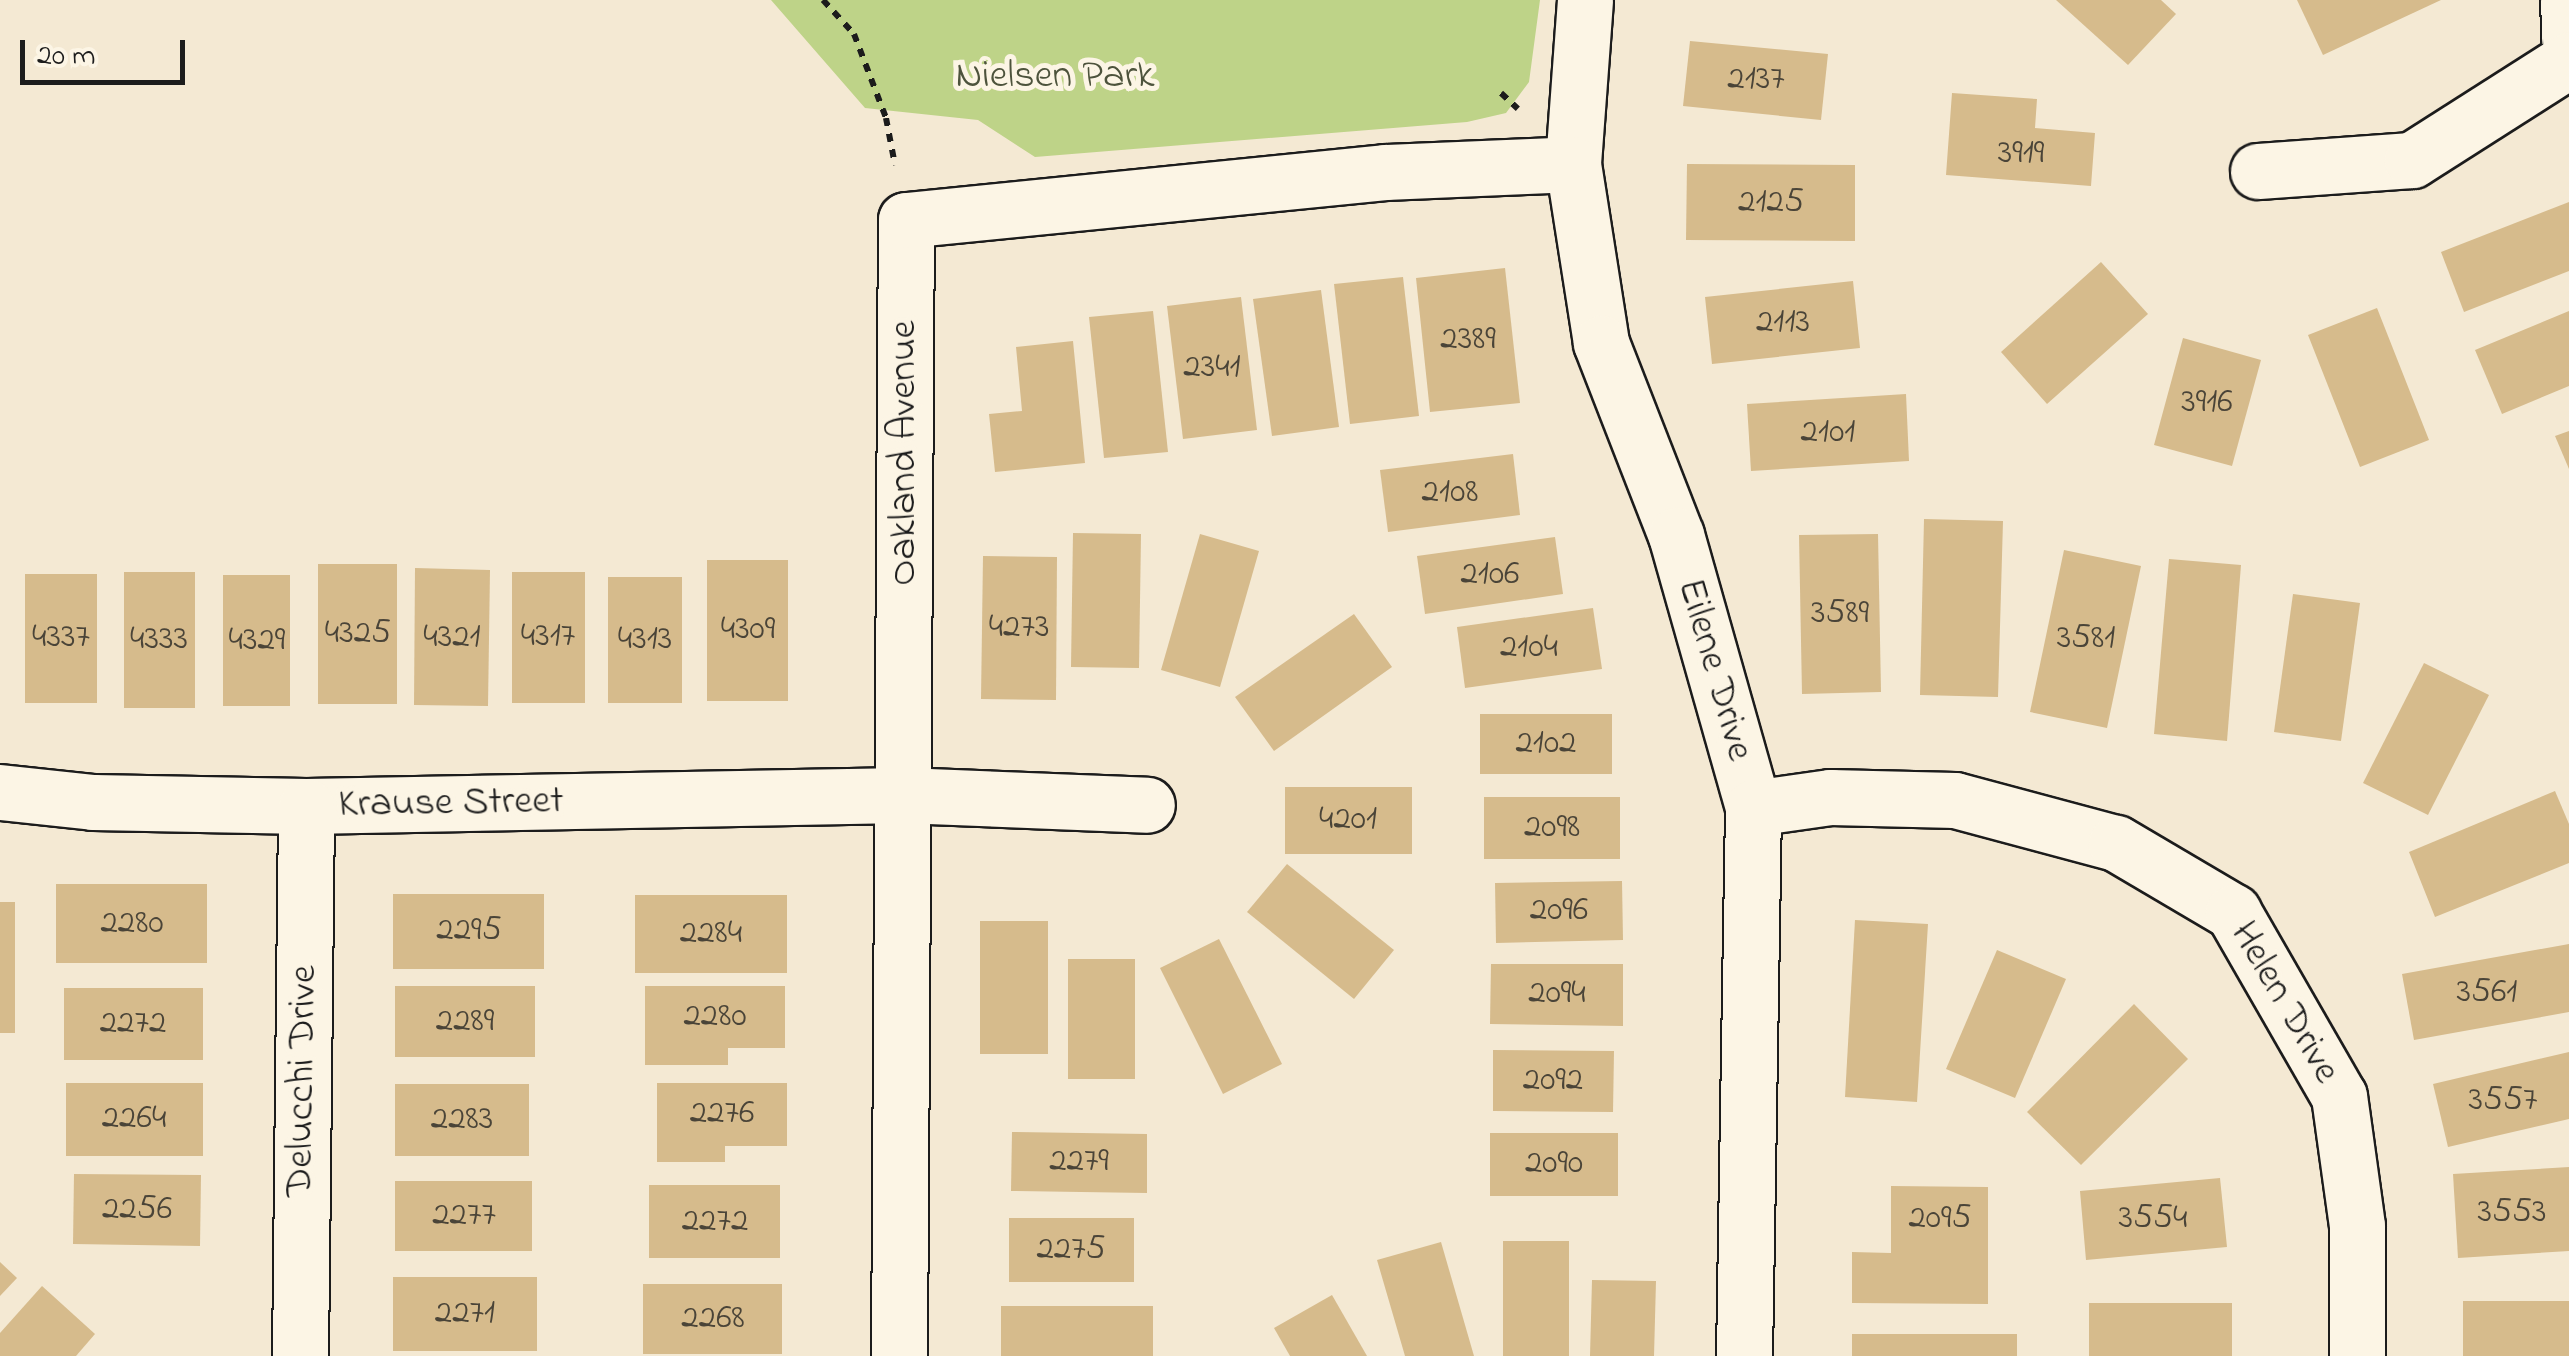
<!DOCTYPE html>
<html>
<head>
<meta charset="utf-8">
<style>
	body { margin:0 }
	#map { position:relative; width:2569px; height:1356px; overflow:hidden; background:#f4e9d3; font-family:"Indie Flower",sans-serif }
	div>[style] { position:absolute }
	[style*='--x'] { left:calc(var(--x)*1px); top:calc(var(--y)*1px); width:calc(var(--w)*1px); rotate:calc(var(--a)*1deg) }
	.green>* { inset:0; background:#bed388 }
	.building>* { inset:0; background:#d6bb8c }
	.path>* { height:6px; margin-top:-3px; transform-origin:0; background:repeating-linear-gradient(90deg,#1c1c1c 0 8px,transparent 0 16px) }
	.roads { filter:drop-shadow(2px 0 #1c1c1c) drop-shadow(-2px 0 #1c1c1c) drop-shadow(0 2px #1c1c1c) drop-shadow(0 -2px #1c1c1c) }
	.street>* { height:55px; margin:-27.5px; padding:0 27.5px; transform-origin:27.5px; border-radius:27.5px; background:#fcf5e5 }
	span { translate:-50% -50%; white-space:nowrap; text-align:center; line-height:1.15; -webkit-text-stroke:10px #fcf5e5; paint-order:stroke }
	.number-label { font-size:35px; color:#4a4438 }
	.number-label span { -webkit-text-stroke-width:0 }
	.park-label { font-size:40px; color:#4d533c }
	.street-label { font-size:40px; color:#1c1c1c }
	.scale { position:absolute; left:20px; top:40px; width:165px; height:45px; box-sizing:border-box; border:5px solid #1c1c1c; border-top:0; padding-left:12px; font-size:30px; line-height:35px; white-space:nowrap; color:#1c1c1c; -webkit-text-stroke:8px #fcf5e5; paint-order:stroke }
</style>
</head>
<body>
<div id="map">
	<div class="green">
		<i style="clip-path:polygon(771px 0,1540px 0,1529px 82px,1506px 113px,1467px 122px,1035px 157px,978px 120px,865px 108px)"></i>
	</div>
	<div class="building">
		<i style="clip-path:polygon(2056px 0,2161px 0,2176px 14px,2128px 65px)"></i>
		<i style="clip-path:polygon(2297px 0,2441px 0,2323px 55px)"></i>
		<i style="clip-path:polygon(1690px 41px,1828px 54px,1821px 120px,1683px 106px)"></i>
		<i style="clip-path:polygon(1952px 93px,2037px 99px,2035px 128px,2095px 133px,2091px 186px,1946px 175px)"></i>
		<i style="clip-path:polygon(1687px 164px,1855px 165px,1855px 241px,1686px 240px)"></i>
		<i style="clip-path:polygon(2569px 202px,2569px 271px,2464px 312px,2441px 252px)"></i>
		<i style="clip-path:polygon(2101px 262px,2148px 314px,2047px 404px,2001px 352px)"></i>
		<i style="clip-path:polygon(1505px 268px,1520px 403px,1430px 412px,1416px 278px)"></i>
		<i style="clip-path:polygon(1403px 277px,1419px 416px,1350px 424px,1334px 284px)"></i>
		<i style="clip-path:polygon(1853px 281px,1860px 348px,1712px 364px,1705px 297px)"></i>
		<i style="clip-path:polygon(1321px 290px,1339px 427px,1272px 436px,1253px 299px)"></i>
		<i style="clip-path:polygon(1241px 297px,1257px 430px,1183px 439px,1167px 306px)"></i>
		<i style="clip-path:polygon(2377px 308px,2429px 440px,2360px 467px,2308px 335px)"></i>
		<i style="clip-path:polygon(1153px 311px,1168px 452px,1104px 458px,1089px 317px)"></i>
		<i style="clip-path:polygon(2569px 311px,2569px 386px,2502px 414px,2475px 350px)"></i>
		<i style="clip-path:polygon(2183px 338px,2261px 360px,2232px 466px,2154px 445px)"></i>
		<i style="clip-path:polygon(1073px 341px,1085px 463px,995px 472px,989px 414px,1022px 411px,1016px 347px)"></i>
		<i style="clip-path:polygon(1906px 394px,1909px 461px,1751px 471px,1747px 404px)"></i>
		<i style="clip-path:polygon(2569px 431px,2569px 469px,2555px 436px)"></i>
		<i style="clip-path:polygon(1513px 454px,1520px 515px,1388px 532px,1380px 470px)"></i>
		<i style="clip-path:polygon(1924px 519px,2003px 521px,1998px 697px,1920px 695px)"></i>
		<i style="clip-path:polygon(1073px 533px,1141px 534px,1139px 668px,1071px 667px)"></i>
		<i style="clip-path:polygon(1200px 534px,1259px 551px,1220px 687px,1161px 670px)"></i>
		<i style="clip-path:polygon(1878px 534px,1881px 692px,1802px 694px,1799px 535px)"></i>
		<i style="clip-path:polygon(1555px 537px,1563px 594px,1425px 614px,1417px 556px)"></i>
		<i style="clip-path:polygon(2064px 550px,2141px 566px,2107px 728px,2030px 712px)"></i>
		<i style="clip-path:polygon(983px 556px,1057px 557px,1056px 700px,981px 699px)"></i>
		<i style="clip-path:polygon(2169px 559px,2241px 565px,2227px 741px,2154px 734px)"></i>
		<i style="clip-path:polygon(707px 560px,788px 560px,788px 701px,707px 701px)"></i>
		<i style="clip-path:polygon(318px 564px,397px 564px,397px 704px,318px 704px)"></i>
		<i style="clip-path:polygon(415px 568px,490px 570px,488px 706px,414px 705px)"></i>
		<i style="clip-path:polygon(124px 572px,195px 572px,195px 708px,124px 708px)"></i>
		<i style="clip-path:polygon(512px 572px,585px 572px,585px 703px,512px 703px)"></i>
		<i style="clip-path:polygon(25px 574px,97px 574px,97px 703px,25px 703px)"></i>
		<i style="clip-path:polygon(223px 575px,290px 575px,290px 706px,223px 706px)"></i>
		<i style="clip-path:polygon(608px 577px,682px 577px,682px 703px,608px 703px)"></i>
		<i style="clip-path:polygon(2293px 594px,2360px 603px,2341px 741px,2274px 732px)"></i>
		<i style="clip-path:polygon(1593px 608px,1602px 669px,1465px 688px,1457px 627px)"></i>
		<i style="clip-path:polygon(1354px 614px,1392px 667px,1274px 751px,1235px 697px)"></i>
		<i style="clip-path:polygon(2424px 663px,2489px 695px,2428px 815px,2363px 783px)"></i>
		<i style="clip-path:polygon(1480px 714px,1612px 714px,1612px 774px,1480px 774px)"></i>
		<i style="clip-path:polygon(1285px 787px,1412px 787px,1412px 854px,1285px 854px)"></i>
		<i style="clip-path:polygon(2555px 791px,2569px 824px,2569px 863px,2435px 917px,2409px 852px)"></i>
		<i style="clip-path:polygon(1484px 797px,1620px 797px,1620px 859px,1484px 859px)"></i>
		<i style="clip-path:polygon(1287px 864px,1394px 950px,1354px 999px,1247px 912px)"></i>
		<i style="clip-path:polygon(1622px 881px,1623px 940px,1496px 943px,1495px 883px)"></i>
		<i style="clip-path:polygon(56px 884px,207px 884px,207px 963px,56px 963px)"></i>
		<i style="clip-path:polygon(393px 894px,544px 894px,544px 969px,393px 969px)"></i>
		<i style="clip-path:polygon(635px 895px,787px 895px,787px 973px,635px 973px)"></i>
		<i style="clip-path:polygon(0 902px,15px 902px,15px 1033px,0 1033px)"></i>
		<i style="clip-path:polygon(1855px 920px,1928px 924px,1917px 1102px,1845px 1097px)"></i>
		<i style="clip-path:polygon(980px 921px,1048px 921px,1048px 1054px,980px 1054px)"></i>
		<i style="clip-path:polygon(1219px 939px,1282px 1064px,1223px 1094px,1160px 968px)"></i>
		<i style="clip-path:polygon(2569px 944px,2569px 1012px,2414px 1040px,2402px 974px)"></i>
		<i style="clip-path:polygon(1997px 950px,2066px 979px,2015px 1098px,1946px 1069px)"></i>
		<i style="clip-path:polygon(1068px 959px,1135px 959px,1135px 1079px,1068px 1079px)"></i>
		<i style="clip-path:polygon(1491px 964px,1623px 964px,1623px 1026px,1490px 1024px)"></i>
		<i style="clip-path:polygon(395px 986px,535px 986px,535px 1057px,395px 1057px)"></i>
		<i style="clip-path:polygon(645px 986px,785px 986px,785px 1048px,728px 1048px,728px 1065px,645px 1065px)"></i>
		<i style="clip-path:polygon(64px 988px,203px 988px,203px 1060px,64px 1060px)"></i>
		<i style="clip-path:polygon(2134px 1004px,2188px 1059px,2081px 1165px,2027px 1112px)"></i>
		<i style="clip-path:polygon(1493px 1050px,1614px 1051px,1613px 1112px,1493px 1111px)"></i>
		<i style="clip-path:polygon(2569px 1052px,2569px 1119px,2448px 1147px,2433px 1084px)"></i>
		<i style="clip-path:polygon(66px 1083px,203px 1083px,203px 1156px,66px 1156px)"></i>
		<i style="clip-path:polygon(657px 1083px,787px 1083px,787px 1146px,725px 1146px,725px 1162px,657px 1162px)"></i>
		<i style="clip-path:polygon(395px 1084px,529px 1084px,529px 1156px,395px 1156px)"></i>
		<i style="clip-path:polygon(1012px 1132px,1147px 1134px,1147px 1193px,1011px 1191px)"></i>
		<i style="clip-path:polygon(1490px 1133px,1618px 1133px,1618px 1196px,1490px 1196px)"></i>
		<i style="clip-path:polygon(2569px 1167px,2569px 1251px,2458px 1258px,2453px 1174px)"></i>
		<i style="clip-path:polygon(74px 1174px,201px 1175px,200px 1246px,73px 1244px)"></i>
		<i style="clip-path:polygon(2220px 1178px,2227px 1247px,2086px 1260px,2080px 1191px)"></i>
		<i style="clip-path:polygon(395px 1181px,532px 1181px,532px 1251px,395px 1251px)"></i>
		<i style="clip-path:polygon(649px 1185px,780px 1185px,780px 1258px,649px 1258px)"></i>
		<i style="clip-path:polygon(1891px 1186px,1988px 1187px,1988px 1304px,1852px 1303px,1852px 1252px,1891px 1253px)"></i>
		<i style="clip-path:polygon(1009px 1218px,1134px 1218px,1134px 1282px,1009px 1282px)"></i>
		<i style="clip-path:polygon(1503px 1241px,1569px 1241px,1569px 1356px,1503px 1356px)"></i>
		<i style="clip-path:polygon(1441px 1242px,1474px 1356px,1405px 1356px,1377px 1260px)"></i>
		<i style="clip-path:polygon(0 1262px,17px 1278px,0 1296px)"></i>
		<i style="clip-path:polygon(393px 1277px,537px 1277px,537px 1351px,393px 1351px)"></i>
		<i style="clip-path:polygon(1592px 1280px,1656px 1281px,1654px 1356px,1590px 1356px)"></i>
		<i style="clip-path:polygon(643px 1284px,782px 1284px,782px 1354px,643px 1354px)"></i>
		<i style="clip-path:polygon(42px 1286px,95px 1334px,76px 1356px,0 1356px,0 1333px)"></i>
		<i style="clip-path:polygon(1332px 1295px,1367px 1356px,1290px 1356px,1274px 1328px)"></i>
		<i style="clip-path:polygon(2463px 1301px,2569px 1301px,2569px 1356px,2463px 1356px)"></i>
		<i style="clip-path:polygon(2089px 1303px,2232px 1303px,2232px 1356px,2089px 1356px)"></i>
		<i style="clip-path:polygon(1001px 1306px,1153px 1306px,1153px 1356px,1001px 1356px)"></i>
		<i style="clip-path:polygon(1852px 1334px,2017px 1334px,2017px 1356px,1852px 1356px)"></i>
	</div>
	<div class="path">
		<i style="--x:823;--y:0;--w:46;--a:47.6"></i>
		<i style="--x:854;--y:34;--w:90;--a:69.1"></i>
		<i style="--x:886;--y:118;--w:48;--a:79.2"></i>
		<i style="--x:1501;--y:93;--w:23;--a:43"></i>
	</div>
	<div class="roads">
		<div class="street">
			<i style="--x:1585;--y:0;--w:164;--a:94.2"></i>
			<i style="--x:1573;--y:164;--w:181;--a:81.1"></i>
			<i style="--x:1601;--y:343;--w:206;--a:68.7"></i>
			<i style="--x:1676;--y:535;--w:284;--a:74.2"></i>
			<i style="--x:1753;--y:808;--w:548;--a:90.94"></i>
			<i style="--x:2568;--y:0;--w:37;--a:88"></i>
			<i style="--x:2258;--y:171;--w:154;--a:-4.1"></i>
			<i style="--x:2412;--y:160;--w:186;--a:-32.5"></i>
			<i style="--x:0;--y:792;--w:94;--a:6.1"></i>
			<i style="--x:93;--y:802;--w:213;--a:1.1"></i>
			<i style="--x:306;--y:806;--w:597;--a:-1.06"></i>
			<i style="--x:903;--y:795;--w:244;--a:2.3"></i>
			<i style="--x:1753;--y:808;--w:78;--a:-8.1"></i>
			<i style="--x:1830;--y:797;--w:125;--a:1.4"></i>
			<i style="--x:1955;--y:800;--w:167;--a:15"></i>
			<i style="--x:2116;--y:843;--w:136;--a:30.5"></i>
			<i style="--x:2233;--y:912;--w:212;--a:60.1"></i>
			<i style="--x:2339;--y:1096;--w:131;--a:82.1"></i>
			<i style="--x:2357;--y:1226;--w:130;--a:90"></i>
			<i style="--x:300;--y:1356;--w:550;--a:-89.37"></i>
			<i style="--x:899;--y:1356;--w:1136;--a:-89.65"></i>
			<i style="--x:906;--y:220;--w:481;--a:-5.7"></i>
			<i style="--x:1385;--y:172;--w:188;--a:-2.4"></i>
		</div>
	</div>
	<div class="number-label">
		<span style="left:1756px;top:80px">2137</span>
		<span style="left:2021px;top:154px">3919</span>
		<span style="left:1771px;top:203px">2125</span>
		<span style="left:1783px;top:323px">2113</span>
		<span style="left:1468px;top:340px">2389</span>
		<span style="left:1212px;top:368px">2341</span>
		<span style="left:2207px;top:403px">3916</span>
		<span style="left:1828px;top:433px">2101</span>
		<span style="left:1450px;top:493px">2108</span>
		<span style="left:1490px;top:575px">2106</span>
		<span style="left:1840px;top:614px">3589</span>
		<span style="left:1019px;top:628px">4273</span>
		<span style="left:748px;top:630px">4309</span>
		<span style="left:358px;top:634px">4325</span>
		<span style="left:548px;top:637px">4317</span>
		<span style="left:61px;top:638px">4337</span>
		<span style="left:452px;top:638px">4321</span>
		<span style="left:2086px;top:639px">3581</span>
		<span style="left:159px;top:640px">4333</span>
		<span style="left:645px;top:640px">4313</span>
		<span style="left:257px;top:641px">4329</span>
		<span style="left:1529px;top:648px">2104</span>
		<span style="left:1546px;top:744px">2102</span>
		<span style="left:1348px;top:820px">4201</span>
		<span style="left:1552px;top:828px">2098</span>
		<span style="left:1559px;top:911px">2096</span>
		<span style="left:132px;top:924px">2280</span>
		<span style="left:469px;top:931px">2295</span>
		<span style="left:711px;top:934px">2284</span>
		<span style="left:2487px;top:993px">3561</span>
		<span style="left:1557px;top:994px">2094</span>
		<span style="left:715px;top:1017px">2280</span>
		<span style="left:465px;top:1022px">2289</span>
		<span style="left:133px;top:1024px">2272</span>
		<span style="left:1553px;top:1081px">2092</span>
		<span style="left:2503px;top:1101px">3557</span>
		<span style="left:722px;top:1114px">2276</span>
		<span style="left:134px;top:1119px">2264</span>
		<span style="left:462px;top:1120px">2283</span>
		<span style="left:1079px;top:1162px">2279</span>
		<span style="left:1554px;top:1164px">2090</span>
		<span style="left:137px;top:1210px">2256</span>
		<span style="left:2512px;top:1213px">3553</span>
		<span style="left:464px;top:1216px">2277</span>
		<span style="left:1940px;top:1219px">2095</span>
		<span style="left:2153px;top:1219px">3554</span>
		<span style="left:715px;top:1222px">2272</span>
		<span style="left:1071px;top:1250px">2275</span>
		<span style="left:465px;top:1314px">2271</span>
		<span style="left:713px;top:1319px">2268</span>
	</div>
	<div class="park-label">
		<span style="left:1055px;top:77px">Nielsen Park</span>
	</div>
	<div class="street-label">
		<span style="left:905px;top:453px;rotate:-90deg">Oakland Avenue</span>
		<span style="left:1714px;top:670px;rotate:74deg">Eilene Drive</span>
		<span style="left:451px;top:804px;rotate:-1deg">Krause Street</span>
		<span style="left:2284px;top:1003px;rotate:60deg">Helen Drive</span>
		<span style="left:303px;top:1081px;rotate:-89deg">Delucchi Drive</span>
	</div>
	<div class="scale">20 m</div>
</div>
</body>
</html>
